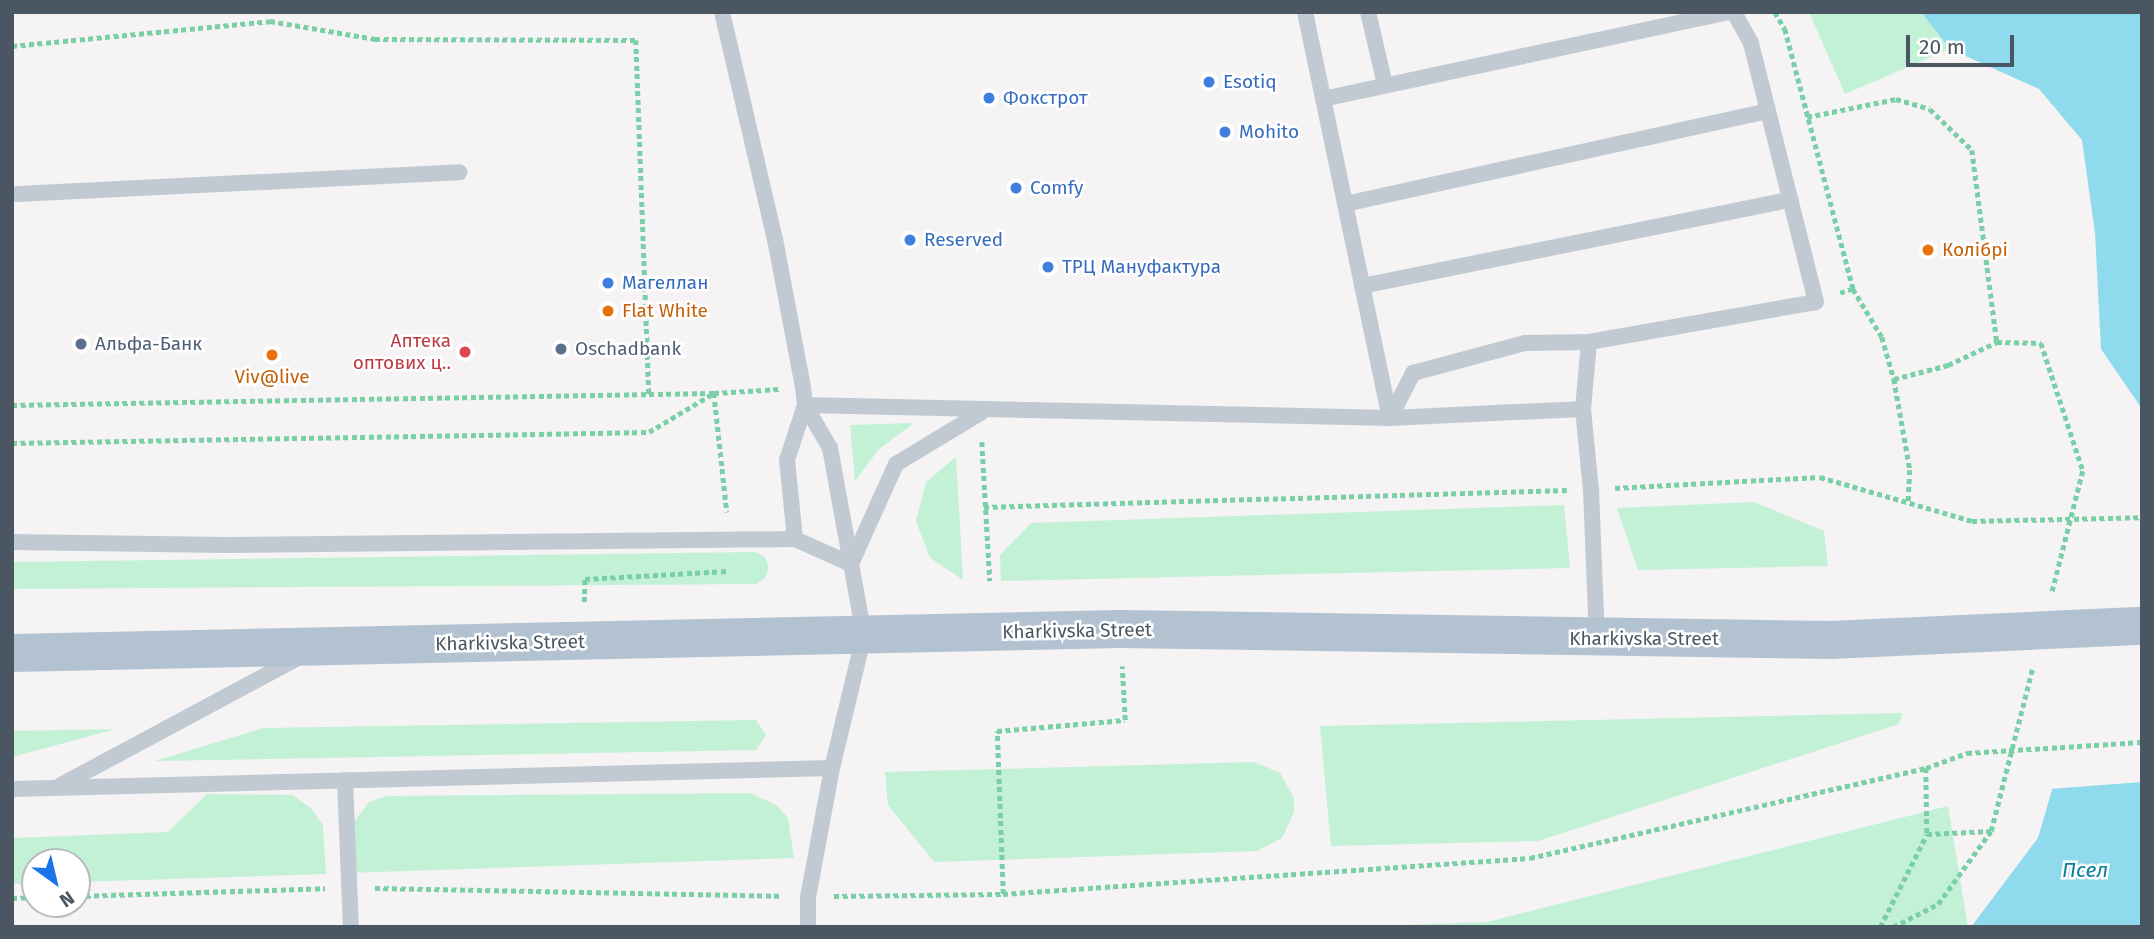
<!DOCTYPE html>
<html>
<head>
<meta charset="utf-8">
<style>
	body { margin:0 }
	#map { position:relative; width:2154px; height:939px; overflow:hidden; background:#f5f3f3; font-family:"Fira Sans",sans-serif }
	div>[style] { position:absolute }
	[style*='--x'] { left:calc(var(--x)*1px); top:calc(var(--y)*1px); width:calc(var(--w)*1px); rotate:calc(var(--a)*1deg) }
	.green>* { inset:0; background:#c3f1d5 }
	.water>* { inset:0; background:#90daee }
	.pier>* { inset:0; background:#f5f3f3 }
	.path>* { height:4.5px; margin-top:-2.25px; transform-origin:0; background:repeating-linear-gradient(90deg,#7ad0a6 0 5px,transparent 0 8.5px) }
	.lane>* { height:16px; margin:-8px; padding:0 8px; transform-origin:8px; border-radius:8px; background:#c1cad2 }
	.primary>* { height:38px; margin:-19px; padding:0 19px; transform-origin:19px; border-radius:19px; background:#b3c2d1 }
	.dots>* { width:19px; height:19px; translate:-50% -50%; box-sizing:border-box; border:4px solid #fff; border-radius:50% }
	span { translate:-50% -50%; white-space:nowrap; text-align:center; line-height:1.15; -webkit-text-stroke:5px #fff; paint-order:stroke }
	.shop-label { font-size:19px; color:#366cbe }
	.left { translate:0 -50%; text-align:left }
	.food-label { font-size:19px; color:#c56008 }
	.health-label { font-size:19px; color:#be3a42 }
	.right { translate:-100% -50%; text-align:right }
	.service-label { font-size:19px; color:#4e5e75 }
	.street-label { font-size:19px; color:#4a5661 }
	.water-label { font-size:21px; color:#0c7c9b; font-style:italic }
	.frame { position:absolute; inset:0; border:14px solid #4a5661; pointer-events:none }
	.north { position:absolute; left:21px; top:848px; width:70px; height:70px; box-sizing:border-box; background:#fff; border:2px solid #b7bbc0; border-radius:50%; rotate:146deg; font-size:19px; font-weight:700; line-height:28px; text-align:center; color:#4a5661 }
	.north::after { content:''; display:block; margin:auto; width:24px; height:32px; background:#1a73e8; clip-path:polygon(50% 0,100% 100%,50% 72%,0 100%) }
	.scale { position:absolute; left:1906px; top:35px; width:108px; height:32px; box-sizing:border-box; border:4px solid #4a5661; border-top:0; padding-left:9px; font-size:21px; line-height:24px; white-space:nowrap; color:#4a5661; -webkit-text-stroke:5px #fff; paint-order:stroke }
</style>
</head>
<body>
<div id="map">
	<div class="green">
		<i style="clip-path:polygon(1809px 12px,1921px 12px,1950px 49px,1845px 94px)"></i>
		<i style="clip-path:polygon(914px 423px,879px 449px,855px 481px,850px 425px)"></i>
		<i style="clip-path:polygon(956px 457px,963px 580px,930px 558px,916px 521px,926px 482px)"></i>
		<i style="clip-path:polygon(1754px 502px,1824px 531px,1828px 566px,1638px 570px,1617px 508px)"></i>
		<i style="clip-path:polygon(1564px 505px,1570px 568px,1001px 581px,1000px 555px,1031px 523px)"></i>
		<i style="clip-path:polygon(755px 552px,765px 557px,769px 568px,765px 578px,756px 584px,12px 589px,12px 562px)"></i>
		<i style="clip-path:polygon(1903px 713px,1899px 724px,1538px 841px,1331px 846px,1320px 726px)"></i>
		<i style="clip-path:polygon(756px 720px,766px 735px,756px 750px,155px 761px,263px 728px)"></i>
		<i style="clip-path:polygon(116px 729px,12px 757px,12px 731px)"></i>
		<i style="clip-path:polygon(1254px 762px,1280px 773px,1294px 798px,1294px 812px,1282px 838px,1257px 851px,934px 862px,888px 805px,885px 772px)"></i>
		<i style="clip-path:polygon(750px 793px,776px 805px,788px 818px,794px 858px,348px 873px,353px 823px,369px 802px,387px 796px)"></i>
		<i style="clip-path:polygon(207px 794px,292px 795px,311px 808px,323px 825px,326px 874px,77px 882px,77px 862px,35px 862px,35px 884px,12px 884px,12px 838px,168px 832px)"></i>
		<i style="clip-path:polygon(1948px 806px,1968px 927px,1345px 927px,1487px 922px)"></i>
	</div>
	<div class="water">
		<i style="clip-path:polygon(1921px 12px,2142px 12px,2142px 409px,2101px 349px,2095px 233px,2082px 140px,2039px 89px,1950px 49px)"></i>
		<i style="clip-path:polygon(2142px 482px,2142px 927px,1971px 927px,2038px 838px)"></i>
	</div>
	<div class="pier">
		<i style="clip-path:polygon(2142px 481px,2142px 782px,2049px 789px,2138px 482px)"></i>
	</div>
	<div class="path">
		<i style="--x:1775;--y:12;--w:20;--a:60"></i>
		<i style="--x:1785;--y:29;--w:269;--a:75.3"></i>
		<i style="--x:1853;--y:289;--w:16;--a:162"></i>
		<i style="--x:12;--y:46;--w:259;--a:-5.5"></i>
		<i style="--x:270;--y:21;--w:107;--a:9.7"></i>
		<i style="--x:375;--y:39;--w:261;--a:0.2"></i>
		<i style="--x:636;--y:40;--w:354;--a:87.9"></i>
		<i style="--x:1807;--y:117;--w:91;--a:-11.4"></i>
		<i style="--x:1896;--y:99;--w:35;--a:16"></i>
		<i style="--x:1930;--y:109;--w:59;--a:44.3"></i>
		<i style="--x:1972;--y:150;--w:194;--a:82.6"></i>
		<i style="--x:1853;--y:289;--w:56;--a:58.9"></i>
		<i style="--x:1882;--y:337;--w:44;--a:74.1"></i>
		<i style="--x:1894;--y:379;--w:92;--a:80"></i>
		<i style="--x:1910;--y:470;--w:33;--a:93"></i>
		<i style="--x:1894;--y:379;--w:56;--a:-14.5"></i>
		<i style="--x:1948;--y:365;--w:54;--a:-25.1"></i>
		<i style="--x:1997;--y:342;--w:44;--a:1.3"></i>
		<i style="--x:2041;--y:343;--w:135;--a:71.8"></i>
		<i style="--x:2083;--y:471;--w:126;--a:104.3"></i>
		<i style="--x:12;--y:405;--w:702;--a:-0.98"></i>
		<i style="--x:714;--y:393;--w:120;--a:83.8"></i>
		<i style="--x:982;--y:442;--w:139;--a:86.7"></i>
		<i style="--x:12;--y:443;--w:637;--a:-0.99"></i>
		<i style="--x:649;--y:432;--w:76;--a:-31"></i>
		<i style="--x:714;--y:393;--w:65;--a:-3.5"></i>
		<i style="--x:1615;--y:488;--w:205;--a:-3.1"></i>
		<i style="--x:1820;--y:477;--w:158;--a:16.1"></i>
		<i style="--x:1972;--y:521;--w:170;--a:-1.3"></i>
		<i style="--x:984;--y:507;--w:583;--a:-1.67"></i>
		<i style="--x:584;--y:602;--w:23;--a:-88"></i>
		<i style="--x:585;--y:579;--w:143;--a:-3.2"></i>
		<i style="--x:1926;--y:768;--w:66;--a:89.1"></i>
		<i style="--x:1927;--y:834;--w:64;--a:-2.7"></i>
		<i style="--x:375;--y:888;--w:408;--a:1.1"></i>
		<i style="--x:1003;--y:894;--w:163;--a:-92.1"></i>
		<i style="--x:997;--y:731;--w:128;--a:-4.9"></i>
		<i style="--x:1125;--y:720;--w:54;--a:-93.2"></i>
		<i style="--x:77;--y:896;--w:248;--a:-1.8"></i>
		<i style="--x:834;--y:896;--w:169;--a:-0.7"></i>
		<i style="--x:1003;--y:894;--w:528;--a:-3.91"></i>
		<i style="--x:1530;--y:858;--w:406;--a:-12.8"></i>
		<i style="--x:1926;--y:768;--w:44;--a:-20.1"></i>
		<i style="--x:1967;--y:753;--w:175;--a:-3.6"></i>
		<i style="--x:12;--y:898;--w:23;--a:-2"></i>
		<i style="--x:1880;--y:927;--w:104;--a:-63.2"></i>
		<i style="--x:1893;--y:927;--w:51;--a:-27.1"></i>
		<i style="--x:1938;--y:904;--w:90;--a:-54"></i>
		<i style="--x:1991;--y:831;--w:170;--a:-75.7"></i>
	</div>
	<div class="lane">
		<i style="--x:722;--y:12;--w:233;--a:76.9"></i>
		<i style="--x:775;--y:239;--w:151;--a:79.3"></i>
		<i style="--x:803;--y:387;--w:18;--a:84"></i>
		<i style="--x:805;--y:405;--w:58;--a:108.1"></i>
		<i style="--x:787;--y:460;--w:79;--a:84.2"></i>
		<i style="--x:1305;--y:12;--w:415;--a:78.2"></i>
		<i style="--x:1390;--y:418;--w:193;--a:-2.7"></i>
		<i style="--x:1368;--y:12;--w:75;--a:76.9"></i>
		<i style="--x:1323;--y:99;--w:414;--a:-12.1"></i>
		<i style="--x:17;--y:194;--w:443;--a:-2.8"></i>
		<i style="--x:1345;--y:204;--w:433;--a:-12.4"></i>
		<i style="--x:1362;--y:286;--w:437;--a:-11.4"></i>
		<i style="--x:1589;--y:342;--w:230;--a:-10"></i>
		<i style="--x:1816;--y:302;--w:267;--a:-104.1"></i>
		<i style="--x:1751;--y:43;--w:35;--a:-119"></i>
		<i style="--x:805;--y:405;--w:585;--a:1.27"></i>
		<i style="--x:1390;--y:418;--w:51;--a:-62.9"></i>
		<i style="--x:1413;--y:373;--w:116;--a:-15"></i>
		<i style="--x:1525;--y:343;--w:64;--a:-0.9"></i>
		<i style="--x:1589;--y:342;--w:67;--a:95.1"></i>
		<i style="--x:1583;--y:409;--w:81;--a:84.4"></i>
		<i style="--x:1591;--y:490;--w:147;--a:87.7"></i>
		<i style="--x:805;--y:405;--w:50;--a:59.8"></i>
		<i style="--x:830;--y:448;--w:190;--a:79.7"></i>
		<i style="--x:864;--y:635;--w:137;--a:103.5"></i>
		<i style="--x:832;--y:768;--w:131;--a:100.5"></i>
		<i style="--x:808;--y:897;--w:30;--a:90"></i>
		<i style="--x:12;--y:542;--w:214;--a:0.8"></i>
		<i style="--x:226;--y:545;--w:569;--a:-0.6"></i>
		<i style="--x:795;--y:539;--w:61;--a:24.1"></i>
		<i style="--x:851;--y:564;--w:110;--a:-65.8"></i>
		<i style="--x:896;--y:464;--w:100;--a:-31.2"></i>
		<i style="--x:345;--y:780;--w:147;--a:87.7"></i>
		<i style="--x:61;--y:785;--w:271;--a:-28.2"></i>
		<i style="--x:12;--y:789;--w:820;--a:-1.47"></i>
	</div>
	<div class="primary">
		<i style="--x:12;--y:653;--w:1108;--a:-1.24"></i>
		<i style="--x:1120;--y:629;--w:710;--a:0.89"></i>
		<i style="--x:1830;--y:640;--w:312;--a:-2.6"></i>
	</div>
	<div class="dots">
		<i style="left:1209px;top:82px;background:#3f7fe0"></i>
		<i style="left:989px;top:98px;background:#3f7fe0"></i>
		<i style="left:1225px;top:132px;background:#3f7fe0"></i>
		<i style="left:1016px;top:188px;background:#3f7fe0"></i>
		<i style="left:910px;top:240px;background:#3f7fe0"></i>
		<i style="left:1928px;top:250px;background:#e8710a"></i>
		<i style="left:1048px;top:267px;background:#3f7fe0"></i>
		<i style="left:608px;top:283px;background:#3f7fe0"></i>
		<i style="left:608px;top:311px;background:#e8710a"></i>
		<i style="left:81px;top:344px;background:#5c6f8a"></i>
		<i style="left:561px;top:349px;background:#5c6f8a"></i>
		<i style="left:465px;top:352px;background:#e0444e"></i>
		<i style="left:272px;top:355px;background:#e8710a"></i>
	</div>
	<div class="shop-label">
		<span class="left" style="left:1223px;top:82px">Esotiq</span>
		<span class="left" style="left:1003px;top:98px">Фокстрот</span>
		<span class="left" style="left:1239px;top:132px">Mohito</span>
		<span class="left" style="left:1030px;top:188px">Comfy</span>
		<span class="left" style="left:924px;top:240px">Reserved</span>
		<span class="left" style="left:1062px;top:267px">ТРЦ Мануфактура</span>
		<span class="left" style="left:622px;top:283px">Магеллан</span>
	</div>
	<div class="food-label">
		<span class="left" style="left:1942px;top:250px">Колібрі</span>
		<span class="left" style="left:622px;top:311px">Flat White</span>
		<span style="left:272px;top:377px">Viv@live</span>
	</div>
	<div class="health-label">
		<span class="right" style="left:451px;top:352px">Аптека<br>оптових ц..</span>
	</div>
	<div class="service-label">
		<span class="left" style="left:95px;top:344px">Альфа-Банк</span>
		<span class="left" style="left:575px;top:349px">Oschadbank</span>
	</div>
	<div class="street-label">
		<span style="left:1077px;top:631px;rotate:-1deg">Kharkivska Street</span>
		<span style="left:1644px;top:639px">Kharkivska Street</span>
		<span style="left:510px;top:643px;rotate:-1deg">Kharkivska Street</span>
	</div>
	<div class="water-label">
		<span style="left:2085px;top:870px">Псел</span>
	</div>
	<div class="frame"></div>
	<div class="north">N</div>
	<div class="scale">20 m</div>
</div>
</body>
</html>
